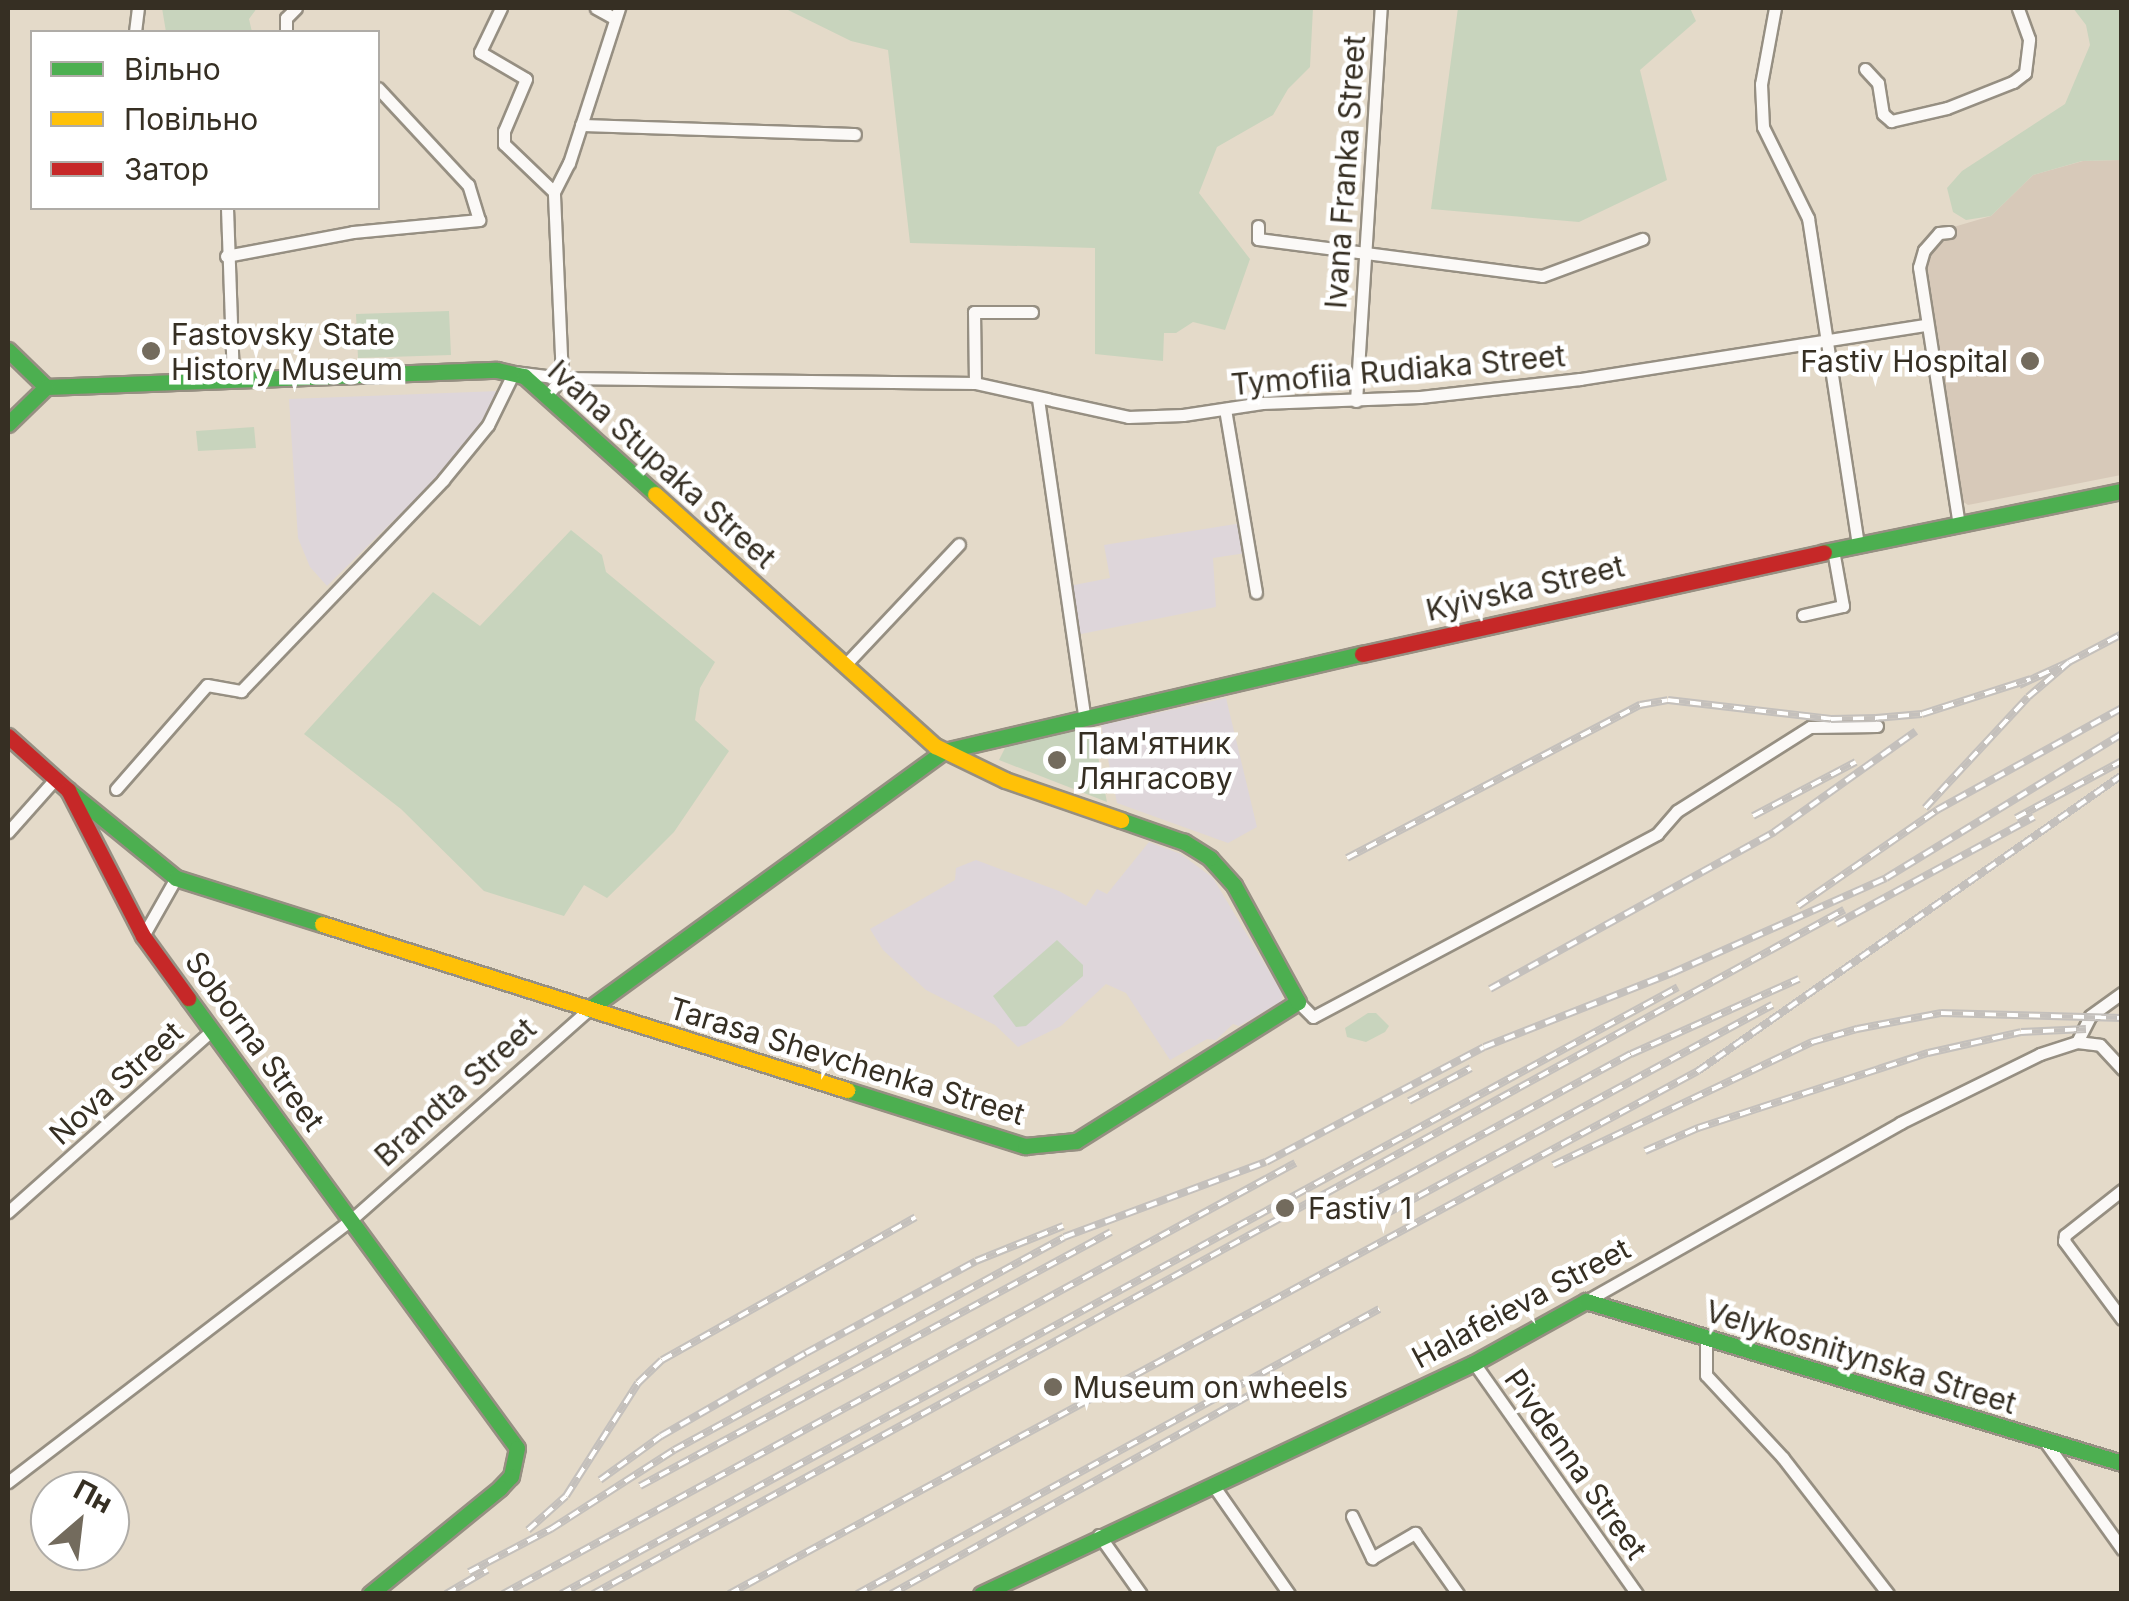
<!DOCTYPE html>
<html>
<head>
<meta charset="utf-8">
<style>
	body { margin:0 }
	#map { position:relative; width:2129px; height:1601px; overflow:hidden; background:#e4dac9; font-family:Inter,sans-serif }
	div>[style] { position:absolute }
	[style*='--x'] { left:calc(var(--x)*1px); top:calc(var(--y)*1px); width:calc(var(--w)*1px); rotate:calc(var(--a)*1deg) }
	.education>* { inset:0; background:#ded6da }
	.medical>* { inset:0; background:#d7c9b9 }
	.green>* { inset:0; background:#c8d4bd }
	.roads { filter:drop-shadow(2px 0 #968f82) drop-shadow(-2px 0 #968f82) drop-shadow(0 2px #968f82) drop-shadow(0 -2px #968f82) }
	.street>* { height:11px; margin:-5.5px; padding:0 5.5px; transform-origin:5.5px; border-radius:5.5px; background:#fbf9f7 }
	.fast>* { height:15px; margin:-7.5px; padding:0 7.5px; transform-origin:7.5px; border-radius:7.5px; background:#4caf50 }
	.slow>* { height:15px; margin:-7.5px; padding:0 7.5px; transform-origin:7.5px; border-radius:7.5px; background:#ffc107 }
	.jam>* { height:15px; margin:-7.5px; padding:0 7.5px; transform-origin:7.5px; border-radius:7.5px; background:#c62828 }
	.rail>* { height:8px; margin-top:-4px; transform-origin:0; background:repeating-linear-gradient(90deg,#fff 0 11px,#c4c0bc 0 22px); box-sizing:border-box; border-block:2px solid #c4c0bc }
	.dots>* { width:28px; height:28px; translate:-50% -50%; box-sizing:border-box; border:5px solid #fff; border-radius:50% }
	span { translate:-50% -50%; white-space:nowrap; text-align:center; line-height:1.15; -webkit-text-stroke:9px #fff; paint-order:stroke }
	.street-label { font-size:30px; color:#362f23 }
	.poi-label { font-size:30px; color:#362f23 }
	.left { translate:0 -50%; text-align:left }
	.right { translate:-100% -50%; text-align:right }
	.frame { position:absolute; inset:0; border:10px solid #362f23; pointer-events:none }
	.legend { position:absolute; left:30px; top:30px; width:350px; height:180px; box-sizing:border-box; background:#fff; border:2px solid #afaca7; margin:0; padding:12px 18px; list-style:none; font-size:30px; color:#362f23 }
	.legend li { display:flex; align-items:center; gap:20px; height:50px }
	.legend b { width:50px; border:2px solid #afaca7 }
	.north { position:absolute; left:30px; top:1471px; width:100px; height:100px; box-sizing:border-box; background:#fff; border:2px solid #afaca7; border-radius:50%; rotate:28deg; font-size:28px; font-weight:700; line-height:40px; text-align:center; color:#362f23 }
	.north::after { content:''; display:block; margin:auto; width:35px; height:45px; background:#736b5d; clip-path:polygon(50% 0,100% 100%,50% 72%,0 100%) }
</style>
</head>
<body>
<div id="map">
	<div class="education">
		<i style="clip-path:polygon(499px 391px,486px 417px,454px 461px,327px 586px,310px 567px,298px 538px,289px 399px)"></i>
		<i style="clip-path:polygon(1242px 523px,1246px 553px,1213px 558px,1216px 607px,1076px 635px,1069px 586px,1110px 578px,1104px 545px)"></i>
		<i style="clip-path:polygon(1226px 698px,1257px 827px,1228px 843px,1117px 803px,1101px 725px)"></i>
		<i style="clip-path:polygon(1149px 842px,1181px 854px,1213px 878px,1282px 993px,1282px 1001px,1239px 1026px,1233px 1024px,1216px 1040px,1207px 1039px,1170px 1060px,1126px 993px,1106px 984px,1061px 1026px,1018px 1047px,995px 1025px,926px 990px,883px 950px,870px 929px,955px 880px,956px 868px,976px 860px,1059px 891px,1086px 906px,1097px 889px,1107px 894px)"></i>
	</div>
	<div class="medical">
		<i style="clip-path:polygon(2121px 160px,2121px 475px,1968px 505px,1959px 499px,1921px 246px,1940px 231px,1991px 216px,2033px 175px,2083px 161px)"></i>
	</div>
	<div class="green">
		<i style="clip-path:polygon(162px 8px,257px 8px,249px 19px,252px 32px,166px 32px)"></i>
		<i style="clip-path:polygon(784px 8px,1313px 8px,1310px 67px,1288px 89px,1273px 115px,1217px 147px,1199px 193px,1250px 259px,1225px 330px,1193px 322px,1176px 333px,1164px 333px,1163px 361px,1095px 354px,1095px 248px,910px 243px,888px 50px,851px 41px)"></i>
		<i style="clip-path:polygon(1458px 8px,1690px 8px,1696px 21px,1640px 70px,1667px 180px,1579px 222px,1431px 209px)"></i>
		<i style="clip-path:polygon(2073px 8px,2121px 8px,2121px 160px,2082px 161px,2033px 175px,1991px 216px,1966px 220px,1953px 212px,1947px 188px,1962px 171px,2065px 104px,2090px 45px,2086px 25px)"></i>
		<i style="clip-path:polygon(449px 311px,451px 355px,358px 358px,356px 314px)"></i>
		<i style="clip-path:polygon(254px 427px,256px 448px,198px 451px,196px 431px)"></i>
		<i style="clip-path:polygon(571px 530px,602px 555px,606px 572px,715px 662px,700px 688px,695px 720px,729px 751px,674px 832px,646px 860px,607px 898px,584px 885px,564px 916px,484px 891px,401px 809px,304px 734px,433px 592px,480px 626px)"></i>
		<i style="clip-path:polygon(1092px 726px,1107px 802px,999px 760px,1006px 746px)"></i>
		<i style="clip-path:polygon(1057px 940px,1083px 965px,1083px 976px,1026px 1026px,1016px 1027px,993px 996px)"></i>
		<i style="clip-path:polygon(1368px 1013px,1376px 1013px,1389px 1026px,1385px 1032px,1366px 1042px,1347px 1037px,1345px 1028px)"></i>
	</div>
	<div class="roads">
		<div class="street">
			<i style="--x:501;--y:8;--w:49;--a:115.5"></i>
			<i style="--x:480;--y:52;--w:53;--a:30.4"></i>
			<i style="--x:526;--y:79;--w:56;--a:112.9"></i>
			<i style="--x:504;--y:131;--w:13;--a:90"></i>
			<i style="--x:504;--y:144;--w:69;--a:43.8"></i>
			<i style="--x:596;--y:8;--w:21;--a:29"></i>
			<i style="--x:1775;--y:8;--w:77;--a:100.4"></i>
			<i style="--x:1761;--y:84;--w:43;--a:87.3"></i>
			<i style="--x:1763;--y:127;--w:102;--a:63.7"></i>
			<i style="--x:1808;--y:218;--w:331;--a:81.3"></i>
			<i style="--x:135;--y:32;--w:24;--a:-83"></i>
			<i style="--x:286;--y:32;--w:14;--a:-90"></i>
			<i style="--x:286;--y:18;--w:14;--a:-45"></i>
			<i style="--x:1865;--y:69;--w:19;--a:47"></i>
			<i style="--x:1878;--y:83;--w:31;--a:81"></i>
			<i style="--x:1883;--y:114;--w:11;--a:41"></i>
			<i style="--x:1891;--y:121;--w:57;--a:-13.1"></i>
			<i style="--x:1947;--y:108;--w:71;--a:-21.5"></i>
			<i style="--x:2013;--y:82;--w:15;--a:-37"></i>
			<i style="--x:2025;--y:73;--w:34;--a:-83"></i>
			<i style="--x:2029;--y:39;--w:33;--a:-110"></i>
			<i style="--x:581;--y:125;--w:274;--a:1.9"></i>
			<i style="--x:227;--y:208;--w:172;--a:88"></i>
			<i style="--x:1258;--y:226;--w:13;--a:90"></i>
			<i style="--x:1258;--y:239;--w:286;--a:7.4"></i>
			<i style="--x:1542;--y:276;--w:107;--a:-20.3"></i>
			<i style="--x:1949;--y:232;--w:10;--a:174"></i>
			<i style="--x:1939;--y:233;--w:23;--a:131"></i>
			<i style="--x:1924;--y:250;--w:18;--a:106"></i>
			<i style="--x:1919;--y:267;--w:260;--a:81.2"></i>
			<i style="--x:226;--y:256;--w:129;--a:-10.7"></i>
			<i style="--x:353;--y:232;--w:127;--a:-5.4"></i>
			<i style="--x:479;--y:220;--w:37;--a:-107"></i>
			<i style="--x:468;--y:185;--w:132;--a:-132.9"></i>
			<i style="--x:975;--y:383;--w:71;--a:-90.8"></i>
			<i style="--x:974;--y:312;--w:58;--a:0"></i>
			<i style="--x:548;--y:394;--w:21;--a:-49"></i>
			<i style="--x:562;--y:378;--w:413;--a:0.7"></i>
			<i style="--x:975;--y:383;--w:157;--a:12.5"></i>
			<i style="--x:1128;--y:417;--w:55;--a:-2.1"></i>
			<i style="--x:1183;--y:415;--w:80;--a:-8.6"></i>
			<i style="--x:1262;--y:403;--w:158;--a:-2.2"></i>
			<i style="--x:1420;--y:397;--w:161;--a:-6.4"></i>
			<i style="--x:1580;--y:379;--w:350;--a:-8.9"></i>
			<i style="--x:1038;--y:399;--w:320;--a:81.7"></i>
			<i style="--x:1356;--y:401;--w:394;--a:-86.4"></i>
			<i style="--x:1225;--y:409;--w:186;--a:80.4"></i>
			<i style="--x:1803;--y:615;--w:41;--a:-12.7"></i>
			<i style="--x:1843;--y:606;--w:57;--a:-100.1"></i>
			<i style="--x:845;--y:665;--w:166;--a:-46.7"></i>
			<i style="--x:116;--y:789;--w:138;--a:-48.8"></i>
			<i style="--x:207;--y:685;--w:35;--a:10"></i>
			<i style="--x:241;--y:691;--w:292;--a:-46.2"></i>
			<i style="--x:443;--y:480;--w:71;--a:-50.7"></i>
			<i style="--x:488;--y:425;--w:59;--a:-63.9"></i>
			<i style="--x:514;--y:372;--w:48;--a:7.1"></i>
			<i style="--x:562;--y:378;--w:186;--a:-92.5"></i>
			<i style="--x:554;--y:192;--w:33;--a:-63"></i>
			<i style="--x:569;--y:163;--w:163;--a:-72.1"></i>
			<i style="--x:8;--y:832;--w:71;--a:-48.4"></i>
			<i style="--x:143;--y:936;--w:67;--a:-60.4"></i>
			<i style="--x:1298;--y:1002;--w:21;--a:45"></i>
			<i style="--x:1313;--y:1017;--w:390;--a:-28"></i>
			<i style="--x:1657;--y:834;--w:30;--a:-49"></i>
			<i style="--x:1677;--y:811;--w:157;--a:-32.3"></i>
			<i style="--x:1810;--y:727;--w:67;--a:-0.9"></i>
			<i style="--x:2077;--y:1042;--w:29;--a:-63"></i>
			<i style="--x:2090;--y:1016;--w:39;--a:-36"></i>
			<i style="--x:2122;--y:1190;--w:73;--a:141.7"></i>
			<i style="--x:2065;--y:1235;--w:6;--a:99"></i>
			<i style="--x:2064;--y:1241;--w:97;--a:53.4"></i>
			<i style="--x:8;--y:1212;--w:273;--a:-41.7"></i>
			<i style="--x:1586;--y:1301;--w:361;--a:-29.5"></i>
			<i style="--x:1900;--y:1123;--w:156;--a:-26.2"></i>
			<i style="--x:2040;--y:1054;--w:39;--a:-18"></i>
			<i style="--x:2077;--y:1042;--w:23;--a:7"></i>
			<i style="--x:2100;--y:1045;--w:33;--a:47"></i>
			<i style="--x:1706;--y:1340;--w:35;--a:90"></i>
			<i style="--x:1706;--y:1375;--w:113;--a:47.1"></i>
			<i style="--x:1783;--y:1458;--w:172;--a:52.3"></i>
			<i style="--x:1474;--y:1363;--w:283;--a:54.8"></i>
			<i style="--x:2044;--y:1440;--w:134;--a:54.4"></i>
			<i style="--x:8;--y:1482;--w:433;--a:-37.4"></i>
			<i style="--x:352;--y:1219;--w:317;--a:-41.5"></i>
			<i style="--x:1213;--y:1485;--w:133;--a:55.1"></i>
			<i style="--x:1352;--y:1516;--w:47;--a:64.5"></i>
			<i style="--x:1372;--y:1558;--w:50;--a:-30.2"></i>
			<i style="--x:1415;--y:1533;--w:75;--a:54.8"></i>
			<i style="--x:1099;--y:1535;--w:72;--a:54.6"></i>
		</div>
		<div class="fast">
			<i style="--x:8;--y:350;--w:53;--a:44.2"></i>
			<i style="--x:46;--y:387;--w:451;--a:-2.2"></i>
			<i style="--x:497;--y:370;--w:28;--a:13"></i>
			<i style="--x:524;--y:376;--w:176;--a:42"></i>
			<i style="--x:8;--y:424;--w:53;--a:-44.2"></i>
			<i style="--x:1824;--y:552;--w:304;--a:-11.6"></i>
			<i style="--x:68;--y:790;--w:139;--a:39.2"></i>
			<i style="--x:176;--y:878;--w:153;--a:17.5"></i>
			<i style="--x:188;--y:998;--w:557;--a:53.83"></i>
			<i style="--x:517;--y:1448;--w:29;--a:102"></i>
			<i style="--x:511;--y:1476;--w:16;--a:133"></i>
			<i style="--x:500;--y:1488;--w:168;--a:140.8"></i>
			<i style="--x:589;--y:1009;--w:439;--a:-36"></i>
			<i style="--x:944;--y:751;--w:429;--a:-13.1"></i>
			<i style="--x:847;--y:1090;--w:187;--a:17.5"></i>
			<i style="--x:1025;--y:1146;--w:51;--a:-5.6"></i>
			<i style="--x:1076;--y:1141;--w:262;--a:-32.1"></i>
			<i style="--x:1298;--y:1002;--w:133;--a:-118.7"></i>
			<i style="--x:1234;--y:885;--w:36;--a:-132"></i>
			<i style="--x:1210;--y:858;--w:31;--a:-148"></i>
			<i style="--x:1184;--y:842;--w:67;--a:-160.8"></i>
			<i style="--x:981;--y:1594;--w:544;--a:-25.11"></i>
			<i style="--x:1474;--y:1363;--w:128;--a:-29"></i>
			<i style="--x:1586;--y:1301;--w:560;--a:16.82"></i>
		</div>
		<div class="slow">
			<i style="--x:655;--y:494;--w:377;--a:42"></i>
			<i style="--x:935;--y:746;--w:78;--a:25.9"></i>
			<i style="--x:1005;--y:780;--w:123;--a:19"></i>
			<i style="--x:322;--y:924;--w:551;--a:17.55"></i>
		</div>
		<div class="jam">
			<i style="--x:1362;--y:654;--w:473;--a:-12.4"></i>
			<i style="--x:8;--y:736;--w:81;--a:42"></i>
			<i style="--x:68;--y:790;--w:164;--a:62.8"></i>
			<i style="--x:143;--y:936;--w:77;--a:54"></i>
		</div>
	</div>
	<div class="rail">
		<i style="--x:2019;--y:685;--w:55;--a:-24.7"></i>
		<i style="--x:1925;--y:808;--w:151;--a:-47.1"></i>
		<i style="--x:2028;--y:697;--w:54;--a:-40.5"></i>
		<i style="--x:2069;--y:662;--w:60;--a:-27.8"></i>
		<i style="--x:1753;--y:816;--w:116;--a:-27.7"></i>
		<i style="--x:2016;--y:818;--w:120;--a:-28.3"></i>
		<i style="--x:1347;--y:858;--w:331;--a:-27.6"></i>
		<i style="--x:1640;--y:705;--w:28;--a:-10"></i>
		<i style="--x:1668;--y:700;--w:164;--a:6.6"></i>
		<i style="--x:1831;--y:719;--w:45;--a:-1.3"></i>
		<i style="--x:1876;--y:718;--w:46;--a:-5"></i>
		<i style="--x:1922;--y:714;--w:114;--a:-17.8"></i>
		<i style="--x:1798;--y:906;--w:169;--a:-34.6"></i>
		<i style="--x:1937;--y:810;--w:211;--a:-28.9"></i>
		<i style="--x:1836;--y:924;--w:225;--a:-28.4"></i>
		<i style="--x:1490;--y:989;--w:325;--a:-28.9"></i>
		<i style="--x:1774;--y:832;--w:174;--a:-35.4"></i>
		<i style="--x:1409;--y:1101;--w:70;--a:-28"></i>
		<i style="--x:1645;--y:1151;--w:58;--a:-23.5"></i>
		<i style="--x:1698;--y:1128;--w:242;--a:-18.1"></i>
		<i style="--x:1928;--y:1053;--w:95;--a:-12.7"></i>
		<i style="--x:2021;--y:1032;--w:65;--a:-2.6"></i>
		<i style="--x:1553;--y:1165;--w:287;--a:-25.4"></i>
		<i style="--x:1812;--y:1042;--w:47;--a:-16.1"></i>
		<i style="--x:1857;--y:1029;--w:86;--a:-10.8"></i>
		<i style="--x:1941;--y:1013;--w:181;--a:1.6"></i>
		<i style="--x:1369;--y:1196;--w:298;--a:-28.5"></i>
		<i style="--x:1631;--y:1054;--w:184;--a:-24.1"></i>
		<i style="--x:1380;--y:1217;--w:446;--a:-28.4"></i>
		<i style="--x:600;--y:1480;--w:75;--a:-35.8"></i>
		<i style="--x:661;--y:1436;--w:167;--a:-29.8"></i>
		<i style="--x:806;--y:1353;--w:193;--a:-28.4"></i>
		<i style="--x:976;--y:1261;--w:94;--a:-21.9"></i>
		<i style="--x:640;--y:1486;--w:535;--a:-28.34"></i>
		<i style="--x:528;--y:1530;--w:51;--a:-41.8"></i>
		<i style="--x:566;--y:1496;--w:134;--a:-57.5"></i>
		<i style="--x:638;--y:1383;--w:33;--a:-44"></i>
		<i style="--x:662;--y:1360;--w:291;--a:-29.4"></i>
		<i style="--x:469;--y:1572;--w:93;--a:-27.7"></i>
		<i style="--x:551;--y:1529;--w:146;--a:-32.7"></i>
		<i style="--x:674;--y:1450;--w:444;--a:-28.6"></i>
		<i style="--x:1064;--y:1237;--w:215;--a:-20.4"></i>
		<i style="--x:1266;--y:1162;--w:246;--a:-27.8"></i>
		<i style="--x:1484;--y:1047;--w:202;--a:-21.5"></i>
		<i style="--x:1672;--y:973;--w:234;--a:-23.9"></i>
		<i style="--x:1886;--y:878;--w:276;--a:-31.4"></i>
		<i style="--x:446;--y:1594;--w:48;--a:-30.3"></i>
		<i style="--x:503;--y:1594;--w:902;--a:-28.55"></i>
		<i style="--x:561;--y:1594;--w:1271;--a:-28.52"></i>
		<i style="--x:593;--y:1594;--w:1426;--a:-28.67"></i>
		<i style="--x:729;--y:1594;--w:1101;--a:-28.36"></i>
		<i style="--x:1698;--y:1071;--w:517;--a:-34.92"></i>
		<i style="--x:857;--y:1594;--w:595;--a:-28.63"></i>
		<i style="--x:891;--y:1594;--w:450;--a:-29"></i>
	</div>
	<div class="dots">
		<i style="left:151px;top:351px;background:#736b5d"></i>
		<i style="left:2030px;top:361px;background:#736b5d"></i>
		<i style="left:1057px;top:760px;background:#736b5d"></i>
		<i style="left:1285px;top:1208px;background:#736b5d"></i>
		<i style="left:1053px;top:1387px;background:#736b5d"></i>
	</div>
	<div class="street-label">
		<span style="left:1345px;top:172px;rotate:-86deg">Ivana Franka Street</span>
		<span style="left:1398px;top:370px;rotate:-5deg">Tymofiia Rudiaka Street</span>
		<span style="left:662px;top:464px;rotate:42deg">Ivana Stupaka Street</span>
		<span style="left:1525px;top:588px;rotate:-13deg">Kyivska Street</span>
		<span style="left:255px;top:1041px;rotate:54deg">Soborna Street</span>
		<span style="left:847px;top:1061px;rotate:17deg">Tarasa Shevchenka Street</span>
		<span style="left:116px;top:1083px;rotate:-42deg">Nova Street</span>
		<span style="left:455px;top:1092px;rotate:-42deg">Brandta Street</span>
		<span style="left:1521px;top:1303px;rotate:-28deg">Halafeieva Street</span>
		<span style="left:1861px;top:1357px;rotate:17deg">Velykosnitynska Street</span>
		<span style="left:1576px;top:1464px;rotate:55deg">Pivdenna Street</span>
	</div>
	<div class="poi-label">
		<span class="left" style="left:171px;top:351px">Fastovsky State<br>History Museum</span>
		<span class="right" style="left:2008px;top:361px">Fastiv Hospital</span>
		<span class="left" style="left:1077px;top:760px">Пам'ятник<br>Лянгасову</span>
		<span class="left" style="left:1308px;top:1208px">Fastiv 1</span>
		<span class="left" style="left:1073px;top:1387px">Museum on wheels</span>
	</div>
	<div class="frame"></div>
	<ul class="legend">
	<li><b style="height:12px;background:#4caf50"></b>Вільно</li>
	<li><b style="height:12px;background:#ffc107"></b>Повільно</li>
	<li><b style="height:12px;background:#c62828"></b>Затор</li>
	</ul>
	<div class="north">Пн</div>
</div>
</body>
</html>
